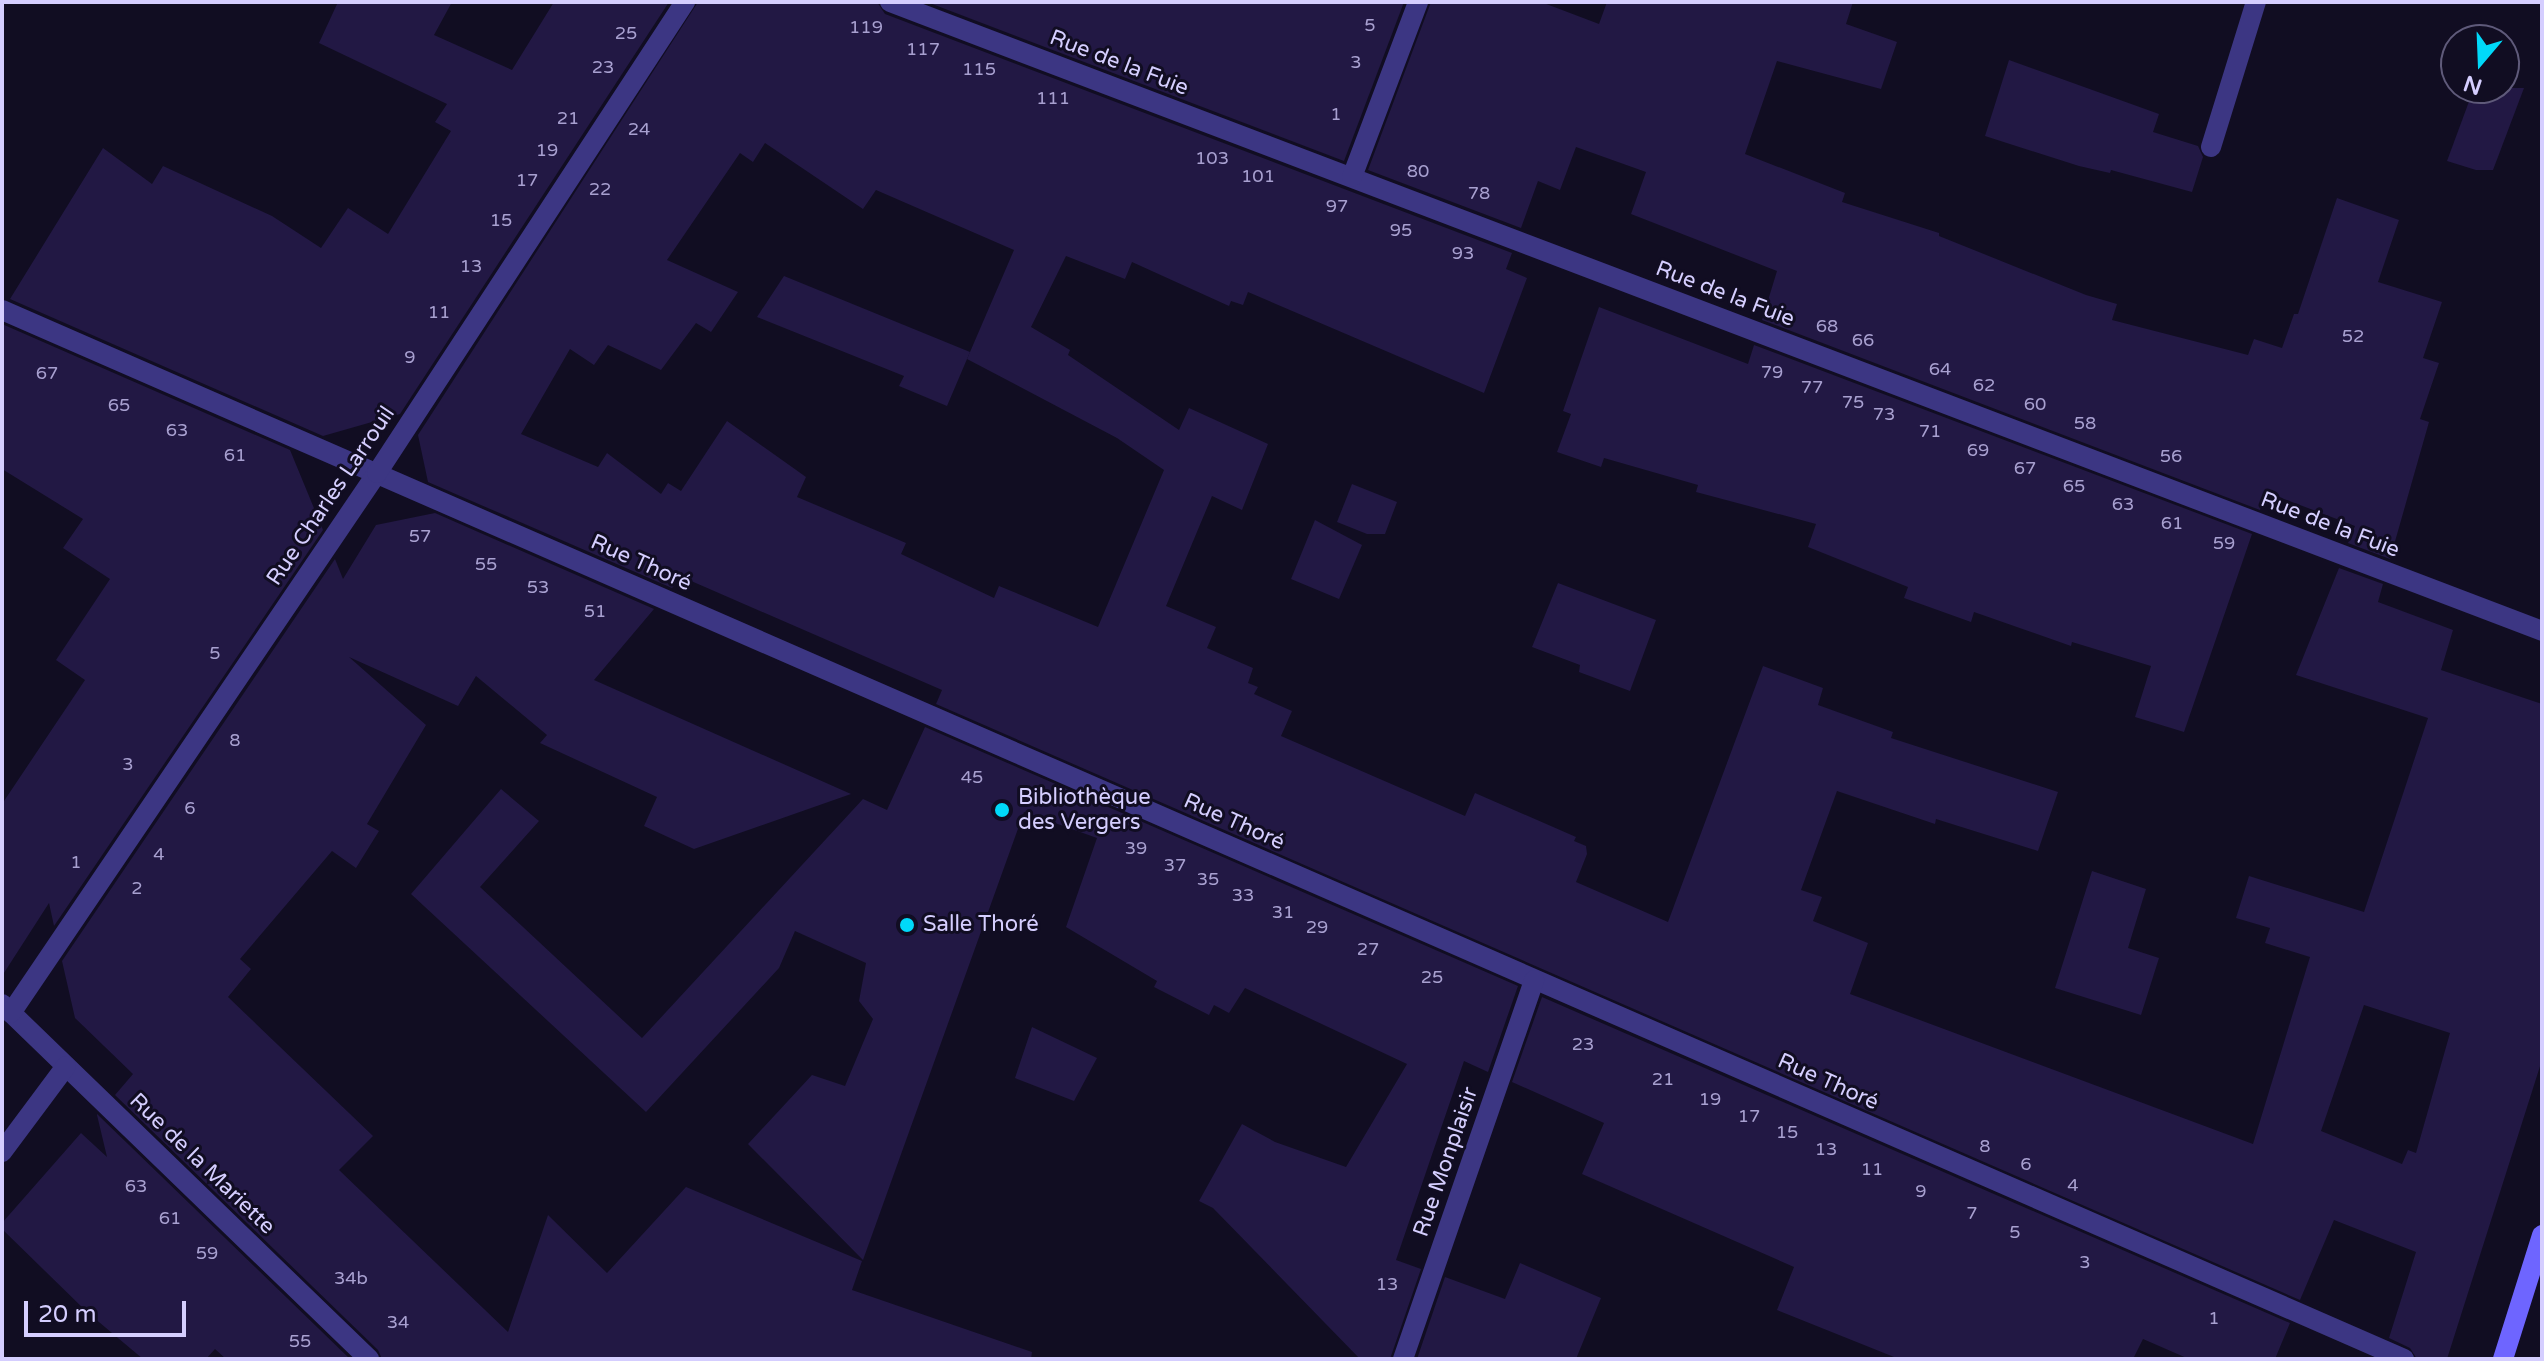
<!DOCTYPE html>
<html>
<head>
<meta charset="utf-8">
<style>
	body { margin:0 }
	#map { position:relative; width:2544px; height:1361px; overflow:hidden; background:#110d22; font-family:"Varela Round",sans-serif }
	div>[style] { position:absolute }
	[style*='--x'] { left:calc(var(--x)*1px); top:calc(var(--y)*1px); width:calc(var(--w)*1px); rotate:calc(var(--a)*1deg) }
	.building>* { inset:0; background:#221844 }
	.lane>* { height:20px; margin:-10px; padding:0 10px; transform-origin:10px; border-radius:10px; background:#3c3683 }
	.street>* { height:20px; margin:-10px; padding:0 10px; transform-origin:10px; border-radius:10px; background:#3c3683 }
	.secondary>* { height:20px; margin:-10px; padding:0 10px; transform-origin:10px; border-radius:10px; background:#6e65ff }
	.dots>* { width:22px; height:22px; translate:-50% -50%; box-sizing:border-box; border:4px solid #110d22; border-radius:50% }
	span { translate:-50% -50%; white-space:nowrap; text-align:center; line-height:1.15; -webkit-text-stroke:6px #110d22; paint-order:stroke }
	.number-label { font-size:18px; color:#a8a0d0 }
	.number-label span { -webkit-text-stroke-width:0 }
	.street-label { font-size:22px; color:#d5ceff }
	.poi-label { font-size:22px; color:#d5ceff }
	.left { translate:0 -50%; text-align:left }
	.frame { position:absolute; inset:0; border:4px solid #d5ceff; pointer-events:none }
	.north { position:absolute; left:2440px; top:24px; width:80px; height:80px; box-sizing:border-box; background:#110d22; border:2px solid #5f5a7a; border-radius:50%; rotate:199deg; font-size:22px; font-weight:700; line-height:32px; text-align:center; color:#d5ceff }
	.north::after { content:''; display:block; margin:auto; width:28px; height:36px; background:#00d9f9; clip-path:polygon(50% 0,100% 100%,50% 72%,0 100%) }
	.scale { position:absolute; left:24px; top:1301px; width:162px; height:36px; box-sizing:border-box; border:4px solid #d5ceff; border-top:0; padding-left:10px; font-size:24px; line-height:28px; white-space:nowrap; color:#d5ceff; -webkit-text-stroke:6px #110d22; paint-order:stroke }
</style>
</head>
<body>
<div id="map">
	<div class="building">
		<i style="clip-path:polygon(338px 2px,452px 2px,434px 35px,512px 70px,554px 2px,669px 2px,400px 414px,323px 436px,10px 299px,103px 148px,152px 184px,163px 166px,272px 216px,321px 248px,348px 208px,388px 234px,451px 131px,435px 122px,447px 104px,319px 43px)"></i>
		<i style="clip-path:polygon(evenodd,698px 2px,877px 2px,885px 14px,1512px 253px,1506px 269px,1527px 278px,1484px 393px,1248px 292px,1243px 305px,1231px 301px,1229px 306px,1132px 262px,1125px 279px,1066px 256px,1031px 327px,1070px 350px,1068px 355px,1179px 430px,1189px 408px,1268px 444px,1242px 510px,1212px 496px,1166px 606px,1216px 627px,1207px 648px,1253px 668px,1248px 683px,1258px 687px,1254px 694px,1292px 711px,1281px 736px,1465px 816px,1475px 793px,1576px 837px,1574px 841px,1586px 846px,1587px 854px,1576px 882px,1668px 922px,1763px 666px,1823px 688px,1818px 705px,1893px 732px,1891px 738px,2058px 792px,2038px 851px,1936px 819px,1935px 824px,1837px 791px,1801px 890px,1822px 897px,1813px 921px,1868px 943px,1850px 994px,2253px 1144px,2310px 957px,2265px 943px,2270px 928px,2236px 918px,2249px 876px,2364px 912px,2428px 718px,2296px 675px,2339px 568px,2383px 584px,2378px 602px,2453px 630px,2441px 670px,2542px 704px,2542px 1060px,2447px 1359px,2417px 1359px,2410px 1348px,2389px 1338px,2416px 1252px,2334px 1220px,2300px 1300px,936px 704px,942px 690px,682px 577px,672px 588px,428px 482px,418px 435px,698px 2px,765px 143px,863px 209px,876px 190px,1014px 250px,967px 359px,1117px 438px,1164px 470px,1098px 627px,999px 586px,994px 598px,901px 554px,906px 543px,797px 497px,806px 477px,727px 421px,681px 491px,668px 483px,661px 494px,607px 453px,598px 467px,521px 434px,570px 349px,594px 365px,608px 345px,661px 370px,696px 323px,711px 332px,738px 292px,667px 260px,740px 153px,753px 162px,765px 143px,698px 2px,2364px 1005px,2450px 1033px,2416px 1153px,2408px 1150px,2402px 1164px,2321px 1131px,2364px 1005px)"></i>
		<i style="clip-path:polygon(927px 2px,1404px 2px,1344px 161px)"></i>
		<i style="clip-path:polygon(1431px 2px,1541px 2px,1599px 24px,1607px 2px,1853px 2px,1846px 24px,1897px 42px,1881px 89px,1777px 61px,1745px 154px,1845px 193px,1842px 202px,1939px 233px,1939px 236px,2086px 295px,2117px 304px,2112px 320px,2248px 355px,2254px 339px,2282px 348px,2294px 314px,2298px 314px,2337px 198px,2399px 220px,2378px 282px,2442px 302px,2423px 358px,2439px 363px,2420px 419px,2429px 422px,2390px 559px,2348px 543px,2355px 526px,2266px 492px,2260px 510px,1762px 320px,1777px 271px,1631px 214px,1646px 172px,1576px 147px,1560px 190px,1538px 181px,1521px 228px,1368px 170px)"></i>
		<i style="clip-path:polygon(2009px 60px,2159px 114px,2153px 132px,2198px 146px,2203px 157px,2192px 192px,2111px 170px,2110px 173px,2079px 166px,1985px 136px)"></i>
		<i style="clip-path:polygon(2474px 88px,2524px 88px,2493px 170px,2476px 170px,2447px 161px)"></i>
		<i style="clip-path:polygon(784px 276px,970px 352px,947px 406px,899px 386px,904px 376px,757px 317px)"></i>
		<i style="clip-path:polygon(1599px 307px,1748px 364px,1754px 345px,2252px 534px,2184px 732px,2135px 717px,2151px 666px,2072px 642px,2071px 646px,1974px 612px,1971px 622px,1904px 598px,1908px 587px,1808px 547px,1816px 524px,1696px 492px,1698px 485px,1604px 458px,1601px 467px,1557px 452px,1571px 414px,1563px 411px)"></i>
		<i style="clip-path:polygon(2px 324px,290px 450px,323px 530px,54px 926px,49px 903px,2px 976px,2px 804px,85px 680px,56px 660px,110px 579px,63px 548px,83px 519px,2px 469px)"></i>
		<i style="clip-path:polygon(1352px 484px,1397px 502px,1385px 534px,1367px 534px,1337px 522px)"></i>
		<i style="clip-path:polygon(435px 513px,654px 609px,594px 680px,851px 794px,694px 849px,644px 826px,657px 797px,540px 743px,547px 735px,476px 676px,458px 706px,349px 657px,426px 725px,367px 824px,379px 831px,356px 868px,332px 851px,240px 959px,251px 969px,228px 997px,373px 1136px,339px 1170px,508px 1332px,548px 1215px,607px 1273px,686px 1187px,862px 1261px,852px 1290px,1032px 1352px,1031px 1359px,382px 1359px,378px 1350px,115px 1095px,133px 1074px,75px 1018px,62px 961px,335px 559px,343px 579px,376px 525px)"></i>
		<i style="clip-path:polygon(1315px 520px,1362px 545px,1339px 599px,1291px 579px)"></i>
		<i style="clip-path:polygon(1558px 583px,1656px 620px,1630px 691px,1579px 672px,1580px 665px,1532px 647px)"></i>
		<i style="clip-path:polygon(925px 727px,1518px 986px,1488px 1072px,1464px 1061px,1396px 1260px,1421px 1269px,1390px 1359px,1360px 1359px,1213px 1208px,1199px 1201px,1242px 1124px,1275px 1142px,1346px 1167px,1407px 1064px,1245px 988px,1229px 1013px,1214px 1005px,1209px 1015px,1154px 987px,1157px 981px,1066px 927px,1097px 838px,1024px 812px,863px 1260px,748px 1144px,812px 1075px,845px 1086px,873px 1019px,859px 1001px,866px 963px,795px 931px,779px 968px,646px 1112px,411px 894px,501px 789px,539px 821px,480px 887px,642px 1038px,863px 799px,887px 810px)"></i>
		<i style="clip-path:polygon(2092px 871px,2146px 889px,2128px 948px,2159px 958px,2141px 1015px,2055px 988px)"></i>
		<i style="clip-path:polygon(1542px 997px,2290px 1323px,2275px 1359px,2189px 1359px,2143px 1339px,2133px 1359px,1899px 1359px,1777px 1310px,1794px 1267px,1582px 1174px,1604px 1123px,1512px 1082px)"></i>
		<i style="clip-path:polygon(1032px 1027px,1097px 1058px,1074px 1101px,1015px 1078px)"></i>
		<i style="clip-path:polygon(97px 1115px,97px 1114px,350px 1359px,226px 1359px,215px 1349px,206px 1359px,143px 1359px,87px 1312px,2px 1229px,2px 1223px,81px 1133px,107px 1157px)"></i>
		<i style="clip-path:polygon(1520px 1263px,1601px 1298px,1576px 1359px,1417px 1359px,1445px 1277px,1505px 1299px)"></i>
	</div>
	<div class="lane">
		<i style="--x:2211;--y:147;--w:152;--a:-72.8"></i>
	</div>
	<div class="street">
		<i style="--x:890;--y:2;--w:1768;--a:20.84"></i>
		<i style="--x:1352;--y:177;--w:187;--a:-69.3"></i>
		<i style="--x:2;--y:310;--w:2621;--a:23.59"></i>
		<i style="--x:2;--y:1004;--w:511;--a:44.05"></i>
		<i style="--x:11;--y:1013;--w:652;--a:-55.87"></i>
		<i style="--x:377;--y:473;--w:563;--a:-56.82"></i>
		<i style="--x:2;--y:1152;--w:107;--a:-53.3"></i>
		<i style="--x:1403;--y:1359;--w:401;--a:-70.9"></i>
	</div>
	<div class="secondary">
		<i style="--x:2503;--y:1359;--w:130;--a:-72.5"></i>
	</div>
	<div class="dots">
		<i style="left:1002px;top:810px;background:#00d9f9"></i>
		<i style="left:907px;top:925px;background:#00d9f9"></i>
	</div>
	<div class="number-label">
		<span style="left:1370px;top:25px">5</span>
		<span style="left:866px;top:27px">119</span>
		<span style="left:626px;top:33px">25</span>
		<span style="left:923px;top:49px">117</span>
		<span style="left:1356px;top:62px">3</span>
		<span style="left:603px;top:67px">23</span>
		<span style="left:979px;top:69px">115</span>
		<span style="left:1053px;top:98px">111</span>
		<span style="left:1336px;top:114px">1</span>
		<span style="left:568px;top:118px">21</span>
		<span style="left:639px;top:129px">24</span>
		<span style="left:547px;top:150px">19</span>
		<span style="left:1212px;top:158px">103</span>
		<span style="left:1418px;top:171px">80</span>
		<span style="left:1258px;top:176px">101</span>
		<span style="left:527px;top:180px">17</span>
		<span style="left:600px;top:189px">22</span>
		<span style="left:1479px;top:193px">78</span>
		<span style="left:1337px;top:206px">97</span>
		<span style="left:501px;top:220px">15</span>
		<span style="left:1401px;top:230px">95</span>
		<span style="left:1463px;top:253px">93</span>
		<span style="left:471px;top:266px">13</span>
		<span style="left:439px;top:312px">11</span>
		<span style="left:1827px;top:326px">68</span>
		<span style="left:2353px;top:336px">52</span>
		<span style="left:1863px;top:340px">66</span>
		<span style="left:410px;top:357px">9</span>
		<span style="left:1940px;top:369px">64</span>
		<span style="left:1772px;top:372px">79</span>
		<span style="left:47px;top:373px">67</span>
		<span style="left:1984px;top:385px">62</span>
		<span style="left:1812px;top:387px">77</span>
		<span style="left:1853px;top:402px">75</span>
		<span style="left:2035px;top:404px">60</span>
		<span style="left:119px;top:405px">65</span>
		<span style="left:1884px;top:414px">73</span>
		<span style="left:2085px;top:423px">58</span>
		<span style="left:177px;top:430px">63</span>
		<span style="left:1930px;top:431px">71</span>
		<span style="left:1978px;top:450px">69</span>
		<span style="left:235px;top:455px">61</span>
		<span style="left:2171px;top:456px">56</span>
		<span style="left:2025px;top:468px">67</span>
		<span style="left:2074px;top:486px">65</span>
		<span style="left:2123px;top:504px">63</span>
		<span style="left:2172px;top:523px">61</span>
		<span style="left:420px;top:536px">57</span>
		<span style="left:2224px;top:543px">59</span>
		<span style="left:486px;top:564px">55</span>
		<span style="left:538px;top:587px">53</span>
		<span style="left:595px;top:611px">51</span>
		<span style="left:215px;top:653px">5</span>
		<span style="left:235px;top:740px">8</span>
		<span style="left:128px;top:764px">3</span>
		<span style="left:972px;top:777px">45</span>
		<span style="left:190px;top:808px">6</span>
		<span style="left:1136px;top:848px">39</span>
		<span style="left:159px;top:854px">4</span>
		<span style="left:76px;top:862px">1</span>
		<span style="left:1175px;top:865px">37</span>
		<span style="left:1208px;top:879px">35</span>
		<span style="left:137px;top:888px">2</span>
		<span style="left:1243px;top:895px">33</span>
		<span style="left:1283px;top:912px">31</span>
		<span style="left:1317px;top:927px">29</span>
		<span style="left:1368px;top:949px">27</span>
		<span style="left:1432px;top:977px">25</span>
		<span style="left:1583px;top:1044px">23</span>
		<span style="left:1663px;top:1079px">21</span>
		<span style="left:1710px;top:1099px">19</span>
		<span style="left:1749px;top:1116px">17</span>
		<span style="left:1787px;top:1132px">15</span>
		<span style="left:1985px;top:1146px">8</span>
		<span style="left:1826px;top:1149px">13</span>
		<span style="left:2026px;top:1164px">6</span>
		<span style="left:1872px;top:1169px">11</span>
		<span style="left:2073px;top:1185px">4</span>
		<span style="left:136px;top:1186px">63</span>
		<span style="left:1921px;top:1191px">9</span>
		<span style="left:1972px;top:1213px">7</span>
		<span style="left:170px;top:1218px">61</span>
		<span style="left:2015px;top:1232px">5</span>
		<span style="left:207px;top:1253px">59</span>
		<span style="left:2085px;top:1262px">3</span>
		<span style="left:351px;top:1278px">34b</span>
		<span style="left:1387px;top:1284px">13</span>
		<span style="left:2214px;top:1318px">1</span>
		<span style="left:398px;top:1322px">34</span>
		<span style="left:300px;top:1341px">55</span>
	</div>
	<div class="street-label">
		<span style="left:1119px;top:63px;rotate:21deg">Rue de la Fuie</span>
		<span style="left:1725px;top:294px;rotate:21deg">Rue de la Fuie</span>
		<span style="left:331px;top:496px;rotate:-56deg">Rue Charles Larrouil</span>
		<span style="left:2330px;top:525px;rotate:21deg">Rue de la Fuie</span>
		<span style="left:641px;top:563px;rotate:24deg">Rue Thoré</span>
		<span style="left:1234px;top:822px;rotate:24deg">Rue Thoré</span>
		<span style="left:1828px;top:1082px;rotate:24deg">Rue Thoré</span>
		<span style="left:1446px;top:1162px;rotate:-71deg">Rue Monplaisir</span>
		<span style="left:202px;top:1164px;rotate:44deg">Rue de la Mariette</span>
	</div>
	<div class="poi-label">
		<span class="left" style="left:1018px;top:810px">Bibliothèque<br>des Vergers</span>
		<span class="left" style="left:923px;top:925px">Salle Thoré</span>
	</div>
	<div class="frame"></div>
	<div class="north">N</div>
	<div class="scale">20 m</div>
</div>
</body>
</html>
